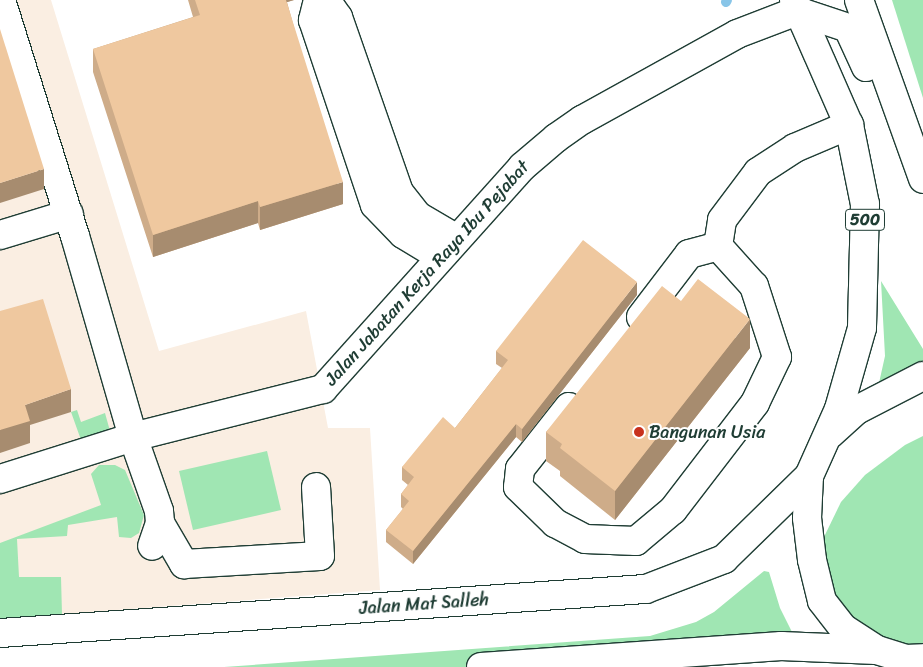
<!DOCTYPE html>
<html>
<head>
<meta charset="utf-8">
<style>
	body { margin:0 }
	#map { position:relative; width:923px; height:667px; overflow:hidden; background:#fff; font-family:Sriracha,sans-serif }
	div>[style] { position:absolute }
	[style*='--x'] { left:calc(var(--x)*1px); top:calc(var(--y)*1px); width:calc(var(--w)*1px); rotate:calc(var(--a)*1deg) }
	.built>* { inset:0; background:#faeee2 }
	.green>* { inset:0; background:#a0e6b3 }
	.stream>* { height:10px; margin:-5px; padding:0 5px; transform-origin:5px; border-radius:5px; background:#88c5e8 }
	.roads { filter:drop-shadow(1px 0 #1f3d34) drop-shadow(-1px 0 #1f3d34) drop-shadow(0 1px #1f3d34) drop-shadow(0 -1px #1f3d34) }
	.minor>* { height:28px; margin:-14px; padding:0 14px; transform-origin:14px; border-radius:14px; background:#fff }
	.major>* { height:28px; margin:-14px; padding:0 14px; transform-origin:14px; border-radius:14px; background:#fff }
	.wall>* { inset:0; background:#ceac89 }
	.shaded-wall>* { inset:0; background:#a78c6f }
	.building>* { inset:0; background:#efc89f }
	.dots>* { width:14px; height:14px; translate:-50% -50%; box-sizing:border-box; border:2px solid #fff; border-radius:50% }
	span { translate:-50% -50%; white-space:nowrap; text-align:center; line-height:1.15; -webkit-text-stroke:4px #fff; paint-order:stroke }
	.shield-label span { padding:1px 4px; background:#fff; border:1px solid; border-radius:4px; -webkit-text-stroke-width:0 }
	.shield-label { font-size:16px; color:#1f3d34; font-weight:700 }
	.street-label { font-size:18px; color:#1f3d34 }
	.poi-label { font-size:18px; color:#1f3d34 }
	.left { translate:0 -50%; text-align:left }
</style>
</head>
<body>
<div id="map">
	<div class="built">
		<i style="clip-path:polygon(0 0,51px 0,159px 351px,306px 311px,328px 428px,370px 428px,380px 590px,0 619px)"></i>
	</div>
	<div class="green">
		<i style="clip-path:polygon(892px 0,923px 0,923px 98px)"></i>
		<i style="clip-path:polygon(881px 281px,923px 349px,923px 377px,875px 401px,885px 356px)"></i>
		<i style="clip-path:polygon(77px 410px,81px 422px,105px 413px,110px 431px,81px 440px,71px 412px)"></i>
		<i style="clip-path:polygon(923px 436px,923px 658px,866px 637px,830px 596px,823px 539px,841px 502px,865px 475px,905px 445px)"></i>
		<i style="clip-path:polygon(267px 451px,281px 510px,193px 530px,179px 471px)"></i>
		<i style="clip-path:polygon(99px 465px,115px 465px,125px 470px,144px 515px,139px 533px,131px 538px,119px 537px,117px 517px,68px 525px,67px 536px,17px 539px,19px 577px,61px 577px,62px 614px,0 619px,0 543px,101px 505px,91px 474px)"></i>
		<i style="clip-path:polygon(764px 571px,769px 572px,780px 608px,795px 638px,480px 667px,224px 667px,650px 636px,696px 622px,714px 612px)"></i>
	</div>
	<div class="stream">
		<i style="--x:726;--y:2;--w:2;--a:-63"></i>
	</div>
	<div class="roads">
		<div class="minor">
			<i style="--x:1;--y:0;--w:247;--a:72.6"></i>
			<i style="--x:75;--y:236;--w:209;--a:73.9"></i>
			<i style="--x:133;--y:437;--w:78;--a:70.6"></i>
			<i style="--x:159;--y:511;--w:12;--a:85"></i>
			<i style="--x:160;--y:523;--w:24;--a:109"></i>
			<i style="--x:318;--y:0;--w:21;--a:104"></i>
			<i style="--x:313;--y:20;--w:195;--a:71.5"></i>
			<i style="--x:375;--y:205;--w:40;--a:46"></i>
			<i style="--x:403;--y:234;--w:44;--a:31.2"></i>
			<i style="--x:326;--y:0;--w:21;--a:55"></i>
			<i style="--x:338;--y:17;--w:185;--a:70.8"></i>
			<i style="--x:399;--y:192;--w:31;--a:52"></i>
			<i style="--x:418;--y:216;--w:45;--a:30.5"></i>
			<i style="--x:0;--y:235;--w:72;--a:-16.9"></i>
			<i style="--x:641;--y:317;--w:79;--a:-52.7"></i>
			<i style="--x:689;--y:254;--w:30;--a:-15"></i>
			<i style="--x:569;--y:407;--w:79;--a:128.3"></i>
			<i style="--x:520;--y:469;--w:18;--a:96"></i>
			<i style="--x:518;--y:487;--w:52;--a:44.2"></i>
			<i style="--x:555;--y:523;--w:34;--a:28"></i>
			<i style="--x:585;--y:539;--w:51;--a:2.2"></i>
			<i style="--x:636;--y:541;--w:48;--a:-40"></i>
			<i style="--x:673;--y:510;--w:135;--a:-52.5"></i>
			<i style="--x:755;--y:403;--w:51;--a:-64.4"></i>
			<i style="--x:777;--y:357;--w:75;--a:-107.9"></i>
			<i style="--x:754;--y:286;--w:54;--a:-132"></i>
			<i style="--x:718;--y:246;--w:26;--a:-81"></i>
			<i style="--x:722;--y:220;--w:60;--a:-53.1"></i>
			<i style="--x:758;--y:172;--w:44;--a:-33"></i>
			<i style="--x:795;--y:148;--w:59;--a:-23.1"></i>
			<i style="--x:0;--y:479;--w:139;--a:-17.5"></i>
			<i style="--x:133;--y:437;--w:196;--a:-14.2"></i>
			<i style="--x:323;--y:389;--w:298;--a:-48.1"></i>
			<i style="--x:522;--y:167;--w:45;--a:-40.5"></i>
			<i style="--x:556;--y:138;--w:32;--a:-35"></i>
			<i style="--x:582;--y:120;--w:177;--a:-29"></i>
			<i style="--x:737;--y:34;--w:64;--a:-21"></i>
			<i style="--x:160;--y:523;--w:48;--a:59.7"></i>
			<i style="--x:184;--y:564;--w:136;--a:-3.4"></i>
			<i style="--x:320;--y:556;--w:69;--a:-93.3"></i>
		</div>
		<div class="major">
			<i style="--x:794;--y:0;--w:137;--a:66.3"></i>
			<i style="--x:849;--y:125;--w:81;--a:78.6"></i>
			<i style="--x:865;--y:204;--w:124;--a:91.4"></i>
			<i style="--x:862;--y:328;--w:84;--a:105.9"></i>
			<i style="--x:839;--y:409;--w:73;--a:114.1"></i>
			<i style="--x:809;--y:476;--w:42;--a:92.7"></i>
			<i style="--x:807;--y:518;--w:42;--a:83.2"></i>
			<i style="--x:812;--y:560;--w:42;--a:76.3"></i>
			<i style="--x:822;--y:601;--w:34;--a:52"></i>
			<i style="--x:843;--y:628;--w:40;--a:32.9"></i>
			<i style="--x:877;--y:650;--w:30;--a:17"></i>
			<i style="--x:906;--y:659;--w:17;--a:-3"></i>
			<i style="--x:859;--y:0;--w:190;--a:70.3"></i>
			<i style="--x:797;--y:11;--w:54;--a:18.4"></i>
			<i style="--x:848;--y:28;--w:43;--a:65.2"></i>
			<i style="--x:830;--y:434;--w:36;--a:-42"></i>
			<i style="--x:857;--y:410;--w:74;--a:-27.3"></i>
			<i style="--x:0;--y:633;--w:647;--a:-3.9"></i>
			<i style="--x:646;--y:589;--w:84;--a:-21"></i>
			<i style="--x:724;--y:559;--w:119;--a:-44.3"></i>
			<i style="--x:481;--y:667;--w:301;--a:-4"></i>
			<i style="--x:781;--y:646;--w:95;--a:2.4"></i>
		</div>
	</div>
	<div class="wall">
		<i style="clip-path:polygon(188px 0,294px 0,287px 2px,343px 204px,260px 230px,258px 223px,153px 257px,93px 72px,93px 49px,193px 17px)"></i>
		<i style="clip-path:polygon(637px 295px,522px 442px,516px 437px,413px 564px,386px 542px,386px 530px,403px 509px,401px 507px,401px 494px,408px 485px,402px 480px,402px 467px,455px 428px,502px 368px,496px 364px,496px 351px)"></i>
		<i style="clip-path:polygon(681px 301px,750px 348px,615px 520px,560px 476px,560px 471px,546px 461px,546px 432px)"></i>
	</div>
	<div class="shaded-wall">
		<i style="clip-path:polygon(281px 0,294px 0,281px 4px)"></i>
		<i style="clip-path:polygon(44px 169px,44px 189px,0 203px,0 183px)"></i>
		<i style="clip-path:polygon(343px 182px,343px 204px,260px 230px,260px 207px)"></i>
		<i style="clip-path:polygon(258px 201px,258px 223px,153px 257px,153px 235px)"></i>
		<i style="clip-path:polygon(637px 282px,637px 295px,522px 442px,522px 429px)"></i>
		<i style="clip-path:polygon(750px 319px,750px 348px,615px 520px,615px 491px)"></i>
		<i style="clip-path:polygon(71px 389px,71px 412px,30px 425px,30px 443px,0 453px,0 430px,25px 405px)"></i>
		<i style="clip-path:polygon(516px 424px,516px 437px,413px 564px,413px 551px)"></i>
	</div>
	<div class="building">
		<i style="clip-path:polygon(195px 0,286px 0,343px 182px,260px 207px,258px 201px,153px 235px,93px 49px,200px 15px)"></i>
		<i style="clip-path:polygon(0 29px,44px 169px,0 183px)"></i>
		<i style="clip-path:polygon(583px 240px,637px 282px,522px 429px,516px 424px,413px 551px,386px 530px,409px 501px,401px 494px,414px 477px,402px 467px,443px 417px,455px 428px,508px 360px,496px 351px)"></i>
		<i style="clip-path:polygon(698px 279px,750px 319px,615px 491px,560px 448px,562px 444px,546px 432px,662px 286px,681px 301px)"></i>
		<i style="clip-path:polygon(43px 299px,71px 389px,25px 405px,30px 421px,0 430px,0 311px)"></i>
	</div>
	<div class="dots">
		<i style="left:639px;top:432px;background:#c8321e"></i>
	</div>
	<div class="shield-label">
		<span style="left:865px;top:220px">500</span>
	</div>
	<div class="street-label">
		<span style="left:427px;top:273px;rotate:-48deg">Jalan Jabatan Kerja Raya Ibu Pejabat</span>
		<span style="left:424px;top:604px;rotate:-4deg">Jalan Mat Salleh</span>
	</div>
	<div class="poi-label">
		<span class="left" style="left:649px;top:432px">Bangunan Usia</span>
	</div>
</div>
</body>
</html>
